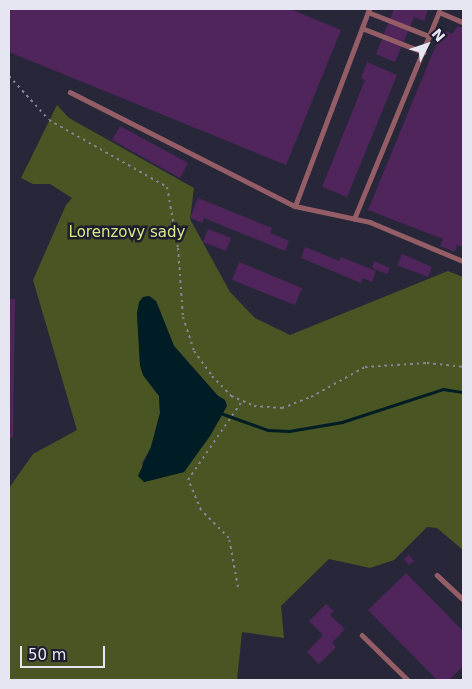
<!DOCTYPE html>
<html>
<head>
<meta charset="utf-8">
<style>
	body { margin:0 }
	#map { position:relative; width:472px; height:689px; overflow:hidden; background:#28273a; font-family:"DejaVu Sans",sans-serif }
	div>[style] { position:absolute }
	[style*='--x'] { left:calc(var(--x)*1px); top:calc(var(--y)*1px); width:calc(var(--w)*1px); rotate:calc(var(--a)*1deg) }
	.green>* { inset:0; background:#4a5524 }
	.water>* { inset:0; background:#001c24 }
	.stream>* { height:3px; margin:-1.5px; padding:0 1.5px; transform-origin:1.5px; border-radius:1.5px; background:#001c24 }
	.building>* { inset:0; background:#4f255b }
	.path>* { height:2px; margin-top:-1px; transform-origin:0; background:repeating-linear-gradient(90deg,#858595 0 2.5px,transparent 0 6.5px) }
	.lane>* { height:4.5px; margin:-2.25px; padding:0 2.25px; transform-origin:2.25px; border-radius:2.25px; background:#955e66 }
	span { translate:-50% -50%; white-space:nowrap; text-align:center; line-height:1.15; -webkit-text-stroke:5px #1e1d30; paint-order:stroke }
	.park-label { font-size:15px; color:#d2eb84 }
	.frame { position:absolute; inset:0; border:10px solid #e6e6f3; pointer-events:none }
	.north { position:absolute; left:402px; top:20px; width:50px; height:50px; -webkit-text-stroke:4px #1e1d30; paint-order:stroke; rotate:49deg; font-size:14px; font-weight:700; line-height:20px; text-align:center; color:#e6e6f3 }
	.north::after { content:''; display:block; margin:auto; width:18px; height:22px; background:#e6e6f3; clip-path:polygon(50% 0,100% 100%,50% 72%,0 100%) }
	.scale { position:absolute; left:20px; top:646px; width:85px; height:22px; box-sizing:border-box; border:2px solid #e6e6f3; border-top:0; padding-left:6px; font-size:15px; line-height:18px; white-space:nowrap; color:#e6e6f3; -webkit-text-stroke:4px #1e1d30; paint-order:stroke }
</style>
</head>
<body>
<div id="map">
	<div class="green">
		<i style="clip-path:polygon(evenodd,57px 105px,69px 118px,194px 188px,190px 219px,230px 292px,255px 318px,290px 335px,448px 271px,463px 277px,463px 550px,437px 528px,427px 527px,394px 560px,370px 568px,329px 559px,281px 606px,284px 638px,242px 632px,237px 680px,9px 680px,9px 488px,33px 454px,77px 430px,33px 280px,66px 205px,72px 198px,50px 184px,33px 184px,21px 178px,57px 105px,149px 296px,156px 301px,174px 346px,218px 396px,225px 400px,223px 414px,184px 472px,144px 482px,142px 463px,151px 447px,160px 413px,159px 396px,143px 375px,140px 365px,137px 313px,149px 296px)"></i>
	</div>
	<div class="water">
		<i style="clip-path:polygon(149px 296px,156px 301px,174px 346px,218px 396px,225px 400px,227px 406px,210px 436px,184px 472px,144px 482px,138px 476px,151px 447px,160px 413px,159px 396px,143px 375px,140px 365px,137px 313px,139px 302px,143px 297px)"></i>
	</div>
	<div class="stream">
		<i style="--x:223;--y:414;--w:48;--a:19.6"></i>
		<i style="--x:268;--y:430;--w:21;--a:3"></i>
		<i style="--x:289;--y:431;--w:54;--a:-9.6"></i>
		<i style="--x:342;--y:422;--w:106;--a:-18.1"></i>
		<i style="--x:443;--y:389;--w:20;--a:9"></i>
	</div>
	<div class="building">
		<i style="clip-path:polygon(9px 9px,290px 9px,341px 30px,286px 165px,9px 52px)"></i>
		<i style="clip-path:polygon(394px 9px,428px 9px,424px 21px,414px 17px,395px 62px,376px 54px)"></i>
		<i style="clip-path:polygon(458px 26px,463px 28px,463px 247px,457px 245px,455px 252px,440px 246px,443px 239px,368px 210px,440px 35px,443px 36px,446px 31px,452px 34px)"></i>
		<i style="clip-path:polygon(367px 62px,397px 75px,347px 197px,322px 187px,365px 80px,361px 78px)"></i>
		<i style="clip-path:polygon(120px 126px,188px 163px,180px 178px,112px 140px)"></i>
		<i style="clip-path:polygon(198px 198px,272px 228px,270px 233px,289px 241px,285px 251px,204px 218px,202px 223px,190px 218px)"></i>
		<i style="clip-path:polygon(208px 229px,231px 238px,226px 251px,203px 242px)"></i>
		<i style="clip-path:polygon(305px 247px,339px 261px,341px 257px,376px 271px,372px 282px,363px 278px,361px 283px,301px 258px)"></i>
		<i style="clip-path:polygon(402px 254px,432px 267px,428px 277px,397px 265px)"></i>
		<i style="clip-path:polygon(374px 261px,390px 268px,387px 274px,372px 268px)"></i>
		<i style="clip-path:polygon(239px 262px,302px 288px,295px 305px,232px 280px)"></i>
		<i style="clip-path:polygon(9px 299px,15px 299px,13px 438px,9px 438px)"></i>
		<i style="clip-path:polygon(409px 555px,414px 561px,409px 565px,404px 559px)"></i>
		<i style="clip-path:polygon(406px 573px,463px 631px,463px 666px,449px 680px,437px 680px,368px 610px)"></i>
		<i style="clip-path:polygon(326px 604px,334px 611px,330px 615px,345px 629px,332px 643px,336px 647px,319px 664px,307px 652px,323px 635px,309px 621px)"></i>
	</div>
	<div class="path">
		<i style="--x:9;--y:76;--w:59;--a:47.7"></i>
		<i style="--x:49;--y:120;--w:136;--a:29.6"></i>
		<i style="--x:167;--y:187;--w:62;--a:79.8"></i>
		<i style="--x:178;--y:248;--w:69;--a:85.9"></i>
		<i style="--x:183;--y:317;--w:36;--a:72"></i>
		<i style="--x:194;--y:351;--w:31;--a:54"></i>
		<i style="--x:212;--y:376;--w:28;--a:46"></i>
		<i style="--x:231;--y:396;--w:25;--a:23"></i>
		<i style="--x:254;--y:406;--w:28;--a:4"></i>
		<i style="--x:282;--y:408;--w:31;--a:-21"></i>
		<i style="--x:311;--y:397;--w:62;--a:-29.1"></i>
		<i style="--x:365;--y:367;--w:62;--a:-3.7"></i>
		<i style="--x:427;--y:363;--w:36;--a:6"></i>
		<i style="--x:238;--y:587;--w:50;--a:-100.4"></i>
		<i style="--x:229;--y:538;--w:40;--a:-135"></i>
		<i style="--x:201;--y:510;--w:33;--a:-113"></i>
		<i style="--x:188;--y:480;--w:96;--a:-55.6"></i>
	</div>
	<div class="lane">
		<i style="--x:368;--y:12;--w:66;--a:21.5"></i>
		<i style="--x:362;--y:28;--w:66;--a:21.5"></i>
		<i style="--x:70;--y:92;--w:252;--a:26.9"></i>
		<i style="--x:295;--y:206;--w:210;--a:-69.4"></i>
		<i style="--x:295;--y:206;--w:77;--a:12"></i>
		<i style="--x:370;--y:222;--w:101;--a:22.8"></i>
		<i style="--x:354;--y:219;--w:224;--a:-67.7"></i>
		<i style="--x:439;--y:12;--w:26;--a:23"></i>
		<i style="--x:437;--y:575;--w:35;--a:43"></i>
		<i style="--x:362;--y:635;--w:64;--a:44.4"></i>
	</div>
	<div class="park-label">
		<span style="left:127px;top:233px">Lorenzovy sady</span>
	</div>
	<div class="frame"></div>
	<div class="north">N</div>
	<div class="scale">50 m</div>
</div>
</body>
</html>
